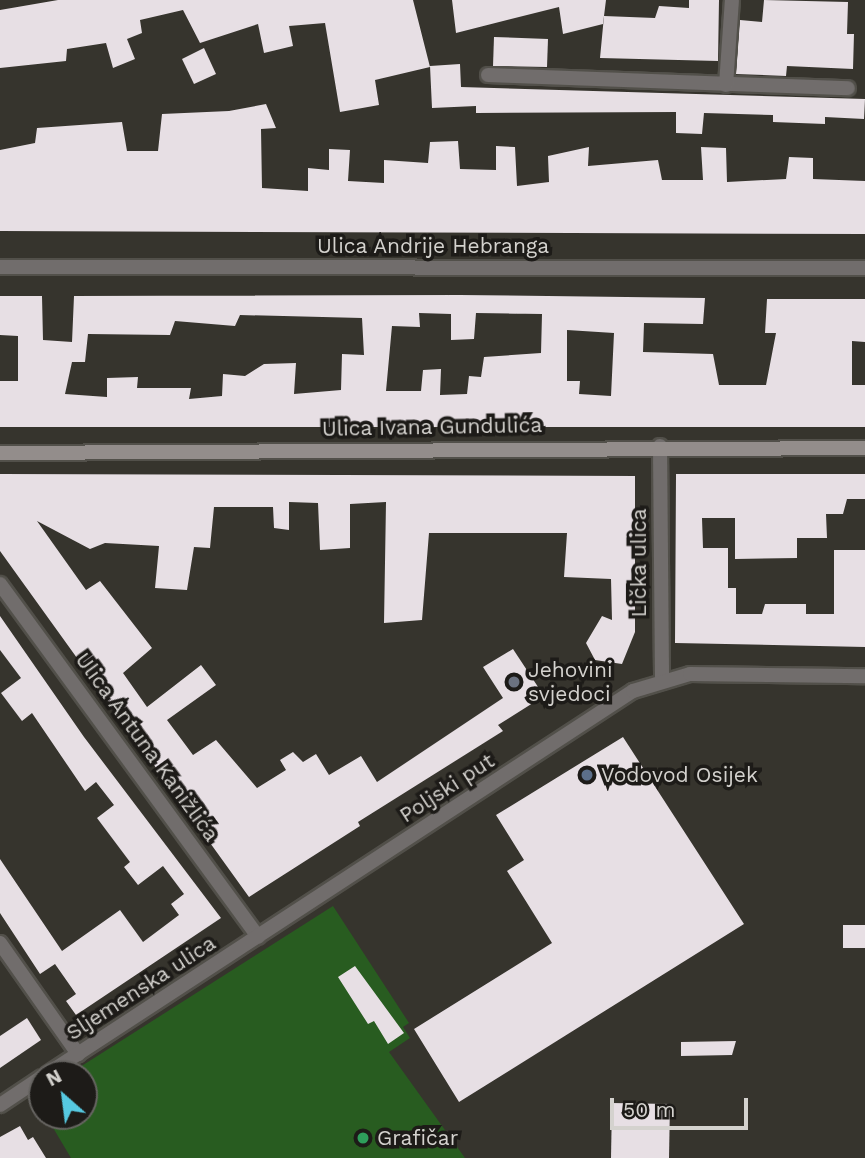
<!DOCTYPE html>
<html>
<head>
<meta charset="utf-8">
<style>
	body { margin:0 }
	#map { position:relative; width:865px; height:1158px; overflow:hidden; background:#36342d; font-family:"Work Sans",sans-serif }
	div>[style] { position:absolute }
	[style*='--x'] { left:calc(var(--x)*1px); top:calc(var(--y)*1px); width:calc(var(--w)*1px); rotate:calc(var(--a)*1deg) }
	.green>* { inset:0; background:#285c20 }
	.building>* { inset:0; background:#e7dfe4 }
	.roads { filter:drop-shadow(2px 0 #52504a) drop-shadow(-2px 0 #52504a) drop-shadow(0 2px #52504a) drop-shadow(0 -2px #52504a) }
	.minor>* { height:14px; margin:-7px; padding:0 7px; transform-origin:7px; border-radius:7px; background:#716d6c }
	.tertiary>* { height:14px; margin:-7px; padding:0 7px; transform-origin:7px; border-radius:7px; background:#716d6c }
	.secondary>* { height:14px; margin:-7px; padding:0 7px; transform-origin:7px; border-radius:7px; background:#938d8b }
	.dots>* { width:19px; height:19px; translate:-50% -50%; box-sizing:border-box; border:4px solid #1d1b18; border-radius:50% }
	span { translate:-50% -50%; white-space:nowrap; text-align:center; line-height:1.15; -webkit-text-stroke:7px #1d1b18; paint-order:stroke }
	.street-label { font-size:21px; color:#d4d2ce }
	.poi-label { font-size:21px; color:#d4d2ce }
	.left { translate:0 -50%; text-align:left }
	.north { position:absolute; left:28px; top:1060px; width:70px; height:70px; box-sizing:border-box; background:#1d1b18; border:2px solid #666461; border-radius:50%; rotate:332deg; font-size:19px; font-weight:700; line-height:28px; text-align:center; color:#d4d2ce }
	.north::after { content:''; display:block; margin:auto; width:24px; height:32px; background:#56c9e1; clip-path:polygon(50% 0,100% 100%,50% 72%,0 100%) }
	.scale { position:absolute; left:610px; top:1098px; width:138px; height:32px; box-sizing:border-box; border:4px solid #d4d2ce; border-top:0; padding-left:9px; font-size:21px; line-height:24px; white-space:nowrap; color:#d4d2ce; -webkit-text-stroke:5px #1d1b18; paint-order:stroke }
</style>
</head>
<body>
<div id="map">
	<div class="green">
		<i style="clip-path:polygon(333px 906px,409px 1023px,403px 1027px,410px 1038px,389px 1052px,465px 1158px,71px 1158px,46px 1116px,84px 1116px,84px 1074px,69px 1074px)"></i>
	</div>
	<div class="building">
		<i style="clip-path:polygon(58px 0,413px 0,430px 67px,375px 80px,379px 105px,340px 112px,325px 23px,289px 26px,293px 46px,264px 53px,258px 24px,200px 43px,183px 10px,140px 20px,142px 33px,127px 39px,135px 59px,113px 68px,106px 43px,67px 49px,66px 61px,0 68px,0 10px)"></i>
		<i style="clip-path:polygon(452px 0,606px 0,603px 24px,563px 34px,559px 7px,456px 33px)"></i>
		<i style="clip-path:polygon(689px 0,719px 0,718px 61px,600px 58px,604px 16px,655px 18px,659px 6px,689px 8px)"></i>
		<i style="clip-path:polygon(764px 0,848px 2px,847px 34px,854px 34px,853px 69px,787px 66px,786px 76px,736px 74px,740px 20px,762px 22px)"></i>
		<i style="clip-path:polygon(494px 37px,548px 39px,547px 67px,493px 66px)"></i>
		<i style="clip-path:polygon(204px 48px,216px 74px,194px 84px,182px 59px)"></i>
		<i style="clip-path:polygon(460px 64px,461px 87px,865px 99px,864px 119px,825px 117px,825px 124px,773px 122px,773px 115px,704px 113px,702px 134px,676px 133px,676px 112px,476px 113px,476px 106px,432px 108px,430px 66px)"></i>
		<i style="clip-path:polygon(266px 104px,276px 128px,261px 129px,262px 188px,308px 191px,308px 168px,329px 170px,329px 149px,350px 150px,348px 181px,384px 183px,384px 160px,428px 163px,430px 142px,458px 141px,460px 169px,496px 170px,496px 146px,515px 147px,517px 186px,549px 182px,548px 156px,589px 147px,588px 166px,658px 160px,662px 180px,703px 180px,701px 147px,726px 148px,727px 182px,786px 179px,789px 157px,813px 158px,813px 179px,865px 181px,865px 234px,0 231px,0 150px,35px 143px,37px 128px,122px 122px,127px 151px,158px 151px,162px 114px,229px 111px)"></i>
		<i style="clip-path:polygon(evenodd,459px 295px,705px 298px,703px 324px,644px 323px,643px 352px,713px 354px,719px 385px,766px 385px,776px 333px,765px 333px,767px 299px,865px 299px,865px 342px,852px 341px,852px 385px,865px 385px,865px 427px,0 427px,0 381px,18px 381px,18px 336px,0 335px,0 296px,42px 296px,43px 340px,72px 342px,74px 296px,459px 295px,419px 313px,451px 314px,451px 340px,474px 339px,476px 313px,542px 314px,541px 353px,484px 357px,481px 377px,469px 376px,467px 394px,440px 395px,441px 369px,423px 370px,421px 391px,386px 391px,392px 326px,420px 327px,419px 313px,459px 295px,240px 315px,362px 318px,364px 355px,342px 354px,341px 390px,294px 394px,296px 363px,264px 364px,245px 376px,223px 374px,222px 396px,189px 399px,191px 388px,137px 388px,138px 377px,107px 378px,107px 397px,65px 394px,72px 362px,85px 362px,88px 334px,170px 335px,175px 321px,235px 326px,240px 315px,459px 295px,567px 330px,614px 333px,611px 396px,579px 394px,580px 381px,567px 381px,567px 330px)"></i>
		<i style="clip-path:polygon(0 474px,635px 476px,635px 632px,622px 664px,595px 660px,586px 643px,602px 616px,612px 620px,611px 579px,564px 577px,567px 533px,429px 533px,422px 620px,384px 623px,386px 502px,350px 504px,350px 548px,320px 550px,318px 503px,289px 502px,289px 530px,274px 528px,273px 507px,214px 507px,210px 548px,194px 547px,187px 590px,155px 588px,159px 546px,105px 543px,90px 549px,37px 521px,86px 590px,100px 581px,152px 648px,123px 673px,147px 707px,201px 665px,216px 685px,167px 720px,193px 755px,216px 740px,257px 788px,286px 770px,280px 760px,293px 752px,303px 762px,316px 754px,329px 775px,361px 756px,377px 782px,503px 698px,483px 667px,513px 649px,544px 696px,498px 725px,503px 731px,358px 822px,360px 826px,249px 897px,0 551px)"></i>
		<i style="clip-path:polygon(676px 474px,865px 474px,865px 499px,847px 499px,843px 514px,826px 514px,827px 538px,797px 538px,797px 558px,735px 559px,735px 518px,702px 518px,703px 548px,728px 548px,728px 588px,736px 588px,736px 614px,762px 614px,765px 604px,806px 604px,806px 614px,834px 614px,834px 550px,865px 550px,865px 647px,675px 643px)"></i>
		<i style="clip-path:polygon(0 616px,84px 737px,221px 918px,76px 1015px,66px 1001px,76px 994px,55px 964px,40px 974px,0 913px,0 859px,62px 951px,120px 910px,143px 942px,179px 915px,171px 904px,184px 894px,163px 866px,138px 885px,124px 867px,130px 862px,97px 818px,114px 805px,96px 782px,85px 791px,32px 713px,22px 721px,1px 693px,21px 678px,0 650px)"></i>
		<i style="clip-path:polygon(623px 737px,744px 924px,459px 1102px,414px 1029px,552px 943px,507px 871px,524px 860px,496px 815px)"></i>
		<i style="clip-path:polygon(843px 925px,865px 925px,865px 948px,843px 948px)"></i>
		<i style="clip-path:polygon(355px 966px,404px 1033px,388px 1044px,374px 1021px,368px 1024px,338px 977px)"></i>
		<i style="clip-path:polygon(27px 1018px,41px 1040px,0 1068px,0 1036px)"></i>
		<i style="clip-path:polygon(736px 1041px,732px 1055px,681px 1056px,681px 1042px)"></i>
		<i style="clip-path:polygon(612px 1103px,670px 1104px,669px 1158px,611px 1158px)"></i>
		<i style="clip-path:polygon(20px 1126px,28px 1140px,33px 1137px,46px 1158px,0 1158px,0 1137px)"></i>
	</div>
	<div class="roads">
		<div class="minor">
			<i style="--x:488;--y:75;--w:360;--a:2.1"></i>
			<i style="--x:726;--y:85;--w:85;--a:-86"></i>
			<i style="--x:0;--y:267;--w:865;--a:0.07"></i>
			<i style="--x:660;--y:446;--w:233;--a:89.5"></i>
			<i style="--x:0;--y:584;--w:437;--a:53.8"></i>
			<i style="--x:0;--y:943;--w:136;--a:54.9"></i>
		</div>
		<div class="tertiary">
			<i style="--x:47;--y:1074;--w:700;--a:-33.17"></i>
			<i style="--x:633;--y:691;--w:59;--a:-16.6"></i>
			<i style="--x:690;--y:674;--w:175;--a:0.7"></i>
			<i style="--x:0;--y:1105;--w:50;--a:-33.7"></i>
		</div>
		<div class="secondary">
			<i style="--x:0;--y:453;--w:865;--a:-0.33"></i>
		</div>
	</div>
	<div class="dots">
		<i style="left:514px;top:682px;background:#6b7280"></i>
		<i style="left:587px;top:775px;background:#5c6f8a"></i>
		<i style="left:363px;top:1138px;background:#2e9e5b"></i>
	</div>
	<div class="street-label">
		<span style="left:433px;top:246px">Ulica Andrije Hebranga</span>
		<span style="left:432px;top:427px;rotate:-1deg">Ulica Ivana Gundulića</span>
		<span style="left:639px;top:563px;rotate:-90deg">Lička ulica</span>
		<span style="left:147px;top:747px;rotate:54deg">Ulica Antuna Kanižlića</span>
		<span style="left:447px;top:788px;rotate:-33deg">Poljski put</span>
		<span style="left:141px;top:988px;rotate:-33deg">Sljemenska ulica</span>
	</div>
	<div class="poi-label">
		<span class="left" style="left:528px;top:682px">Jehovini<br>svjedoci</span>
		<span class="left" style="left:601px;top:775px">Vodovod Osijek</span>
		<span class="left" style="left:377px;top:1138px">Grafičar</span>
	</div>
	<div class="north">N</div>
	<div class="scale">50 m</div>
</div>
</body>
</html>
